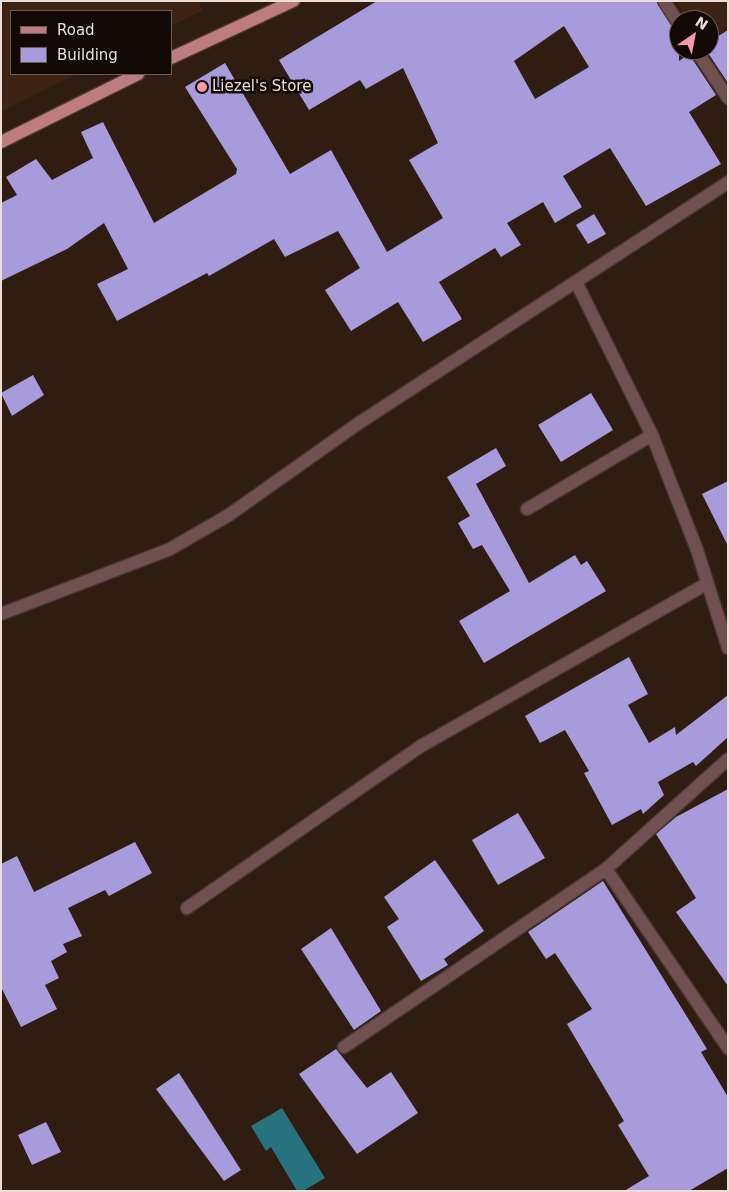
<!DOCTYPE html>
<html>
<head>
<meta charset="utf-8">
<style>
	body { margin:0 }
	#map { position:relative; width:729px; height:1192px; overflow:hidden; background:#301d11; font-family:"DejaVu Sans",sans-serif }
	div>[style] { position:absolute }
	[style*='--x'] { left:calc(var(--x)*1px); top:calc(var(--y)*1px); width:calc(var(--w)*1px); rotate:calc(var(--a)*1deg) }
	.built>* { inset:0; background:#3c2313 }
	.water>* { inset:0; background:#26727f }
	.building>* { inset:0; background:#a89bdc }
	.roads { filter:drop-shadow(1px 0 #4a382d) drop-shadow(-1px 0 #4a382d) drop-shadow(0 1px #4a382d) drop-shadow(0 -1px #4a382d) }
	.minor>* { height:12px; margin:-6px; padding:0 6px; transform-origin:6px; border-radius:6px; background:#705051 }
	.major>* { height:12px; margin:-6px; padding:0 6px; transform-origin:6px; border-radius:6px; background:#bd7d80 }
	.dots>* { width:14px; height:14px; translate:-50% -50%; box-sizing:border-box; border:2px solid #120905; border-radius:50% }
	span { translate:-50% -50%; white-space:nowrap; text-align:center; line-height:1.15; -webkit-text-stroke:5px #120905; paint-order:stroke }
	.poi-label { font-size:15px; color:#ebded6 }
	.left { translate:0 -50%; text-align:left }
	.frame { position:absolute; inset:0; border:2px solid #ebded6; pointer-events:none }
	.legend { position:absolute; left:10px; top:10px; width:162px; height:65px; box-sizing:border-box; background:#120905; border:1px solid #695e59; margin:0; padding:6px 9px; list-style:none; font-size:15px; color:#ebded6 }
	.legend li { display:flex; align-items:center; gap:10px; height:25px }
	.legend b { width:25px; border:1px solid #695e59 }
	.north { position:absolute; left:669px; top:10px; width:50px; height:50px; box-sizing:border-box; background:#120905; border:1px solid #695e59; border-radius:50%; rotate:33deg; font-size:14px; font-weight:700; line-height:20px; text-align:center; color:#ebded6 }
	.north::after { content:''; display:block; margin:auto; width:18px; height:22px; background:#f39aab; clip-path:polygon(50% 0,100% 100%,50% 72%,0 100%) }
</style>
</head>
<body>
<div id="map">
	<div class="built">
		<i style="clip-path:polygon(1px 1px,198px 1px,203px 10px,171px 26px,171px 11px,11px 11px,11px 74px,77px 74px,1px 112px)"></i>
		<i style="clip-path:polygon(676px 1px,728px 1px,728px 82px,709px 50px,709px 20px,688px 20px)"></i>
	</div>
	<div class="water">
		<i style="clip-path:polygon(282px 1108px,325px 1178px,303px 1191px,297px 1191px,271px 1147px,266px 1151px,251px 1126px)"></i>
	</div>
	<div class="building">
		<i style="clip-path:polygon(evenodd,377px 1px,656px 1px,679px 32px,679px 61px,689px 54px,716px 95px,689px 112px,721px 164px,646px 206px,610px 148px,563px 176px,582px 207px,555px 223px,543px 202px,507px 223px,521px 245px,501px 257px,495px 248px,439px 282px,462px 319px,423px 342px,398px 302px,351px 331px,325px 290px,360px 268px,338px 231px,285px 257px,274px 239px,209px 276px,207px 273px,117px 321px,97px 284px,128px 269px,104px 223px,67px 249px,1px 281px,1px 203px,17px 195px,6px 177px,36px 159px,52px 180px,93px 158px,81px 132px,103px 122px,154px 223px,236px 174px,237px 169px,185px 87px,225px 63px,290px 174px,331px 150px,387px 252px,443px 218px,409px 160px,438px 143px,403px 68px,366px 89px,360px 80px,309px 110px,279px 60px,377px 1px,564px 26px,589px 67px,535px 99px,514px 61px,564px 26px)"></i>
		<i style="clip-path:polygon(728px 30px,728px 83px,706px 50px,709px 42px)"></i>
		<i style="clip-path:polygon(594px 214px,606px 234px,588px 244px,576px 225px)"></i>
		<i style="clip-path:polygon(33px 375px,44px 395px,12px 416px,1px 393px)"></i>
		<i style="clip-path:polygon(591px 393px,613px 430px,561px 462px,538px 425px)"></i>
		<i style="clip-path:polygon(496px 448px,506px 466px,476px 484px,529px 583px,575px 555px,581px 565px,587px 561px,606px 591px,484px 663px,459px 621px,510px 591px,482px 545px,473px 549px,458px 523px,470px 516px,447px 477px)"></i>
		<i style="clip-path:polygon(728px 481px,728px 546px,702px 494px)"></i>
		<i style="clip-path:polygon(629px 657px,648px 694px,628px 705px,649px 743px,675px 727px,676px 735px,728px 695px,728px 737px,696px 766px,693px 762px,658px 782px,664px 795px,643px 814px,641px 809px,612px 825px,584px 773px,589px 771px,565px 730px,540px 743px,525px 716px)"></i>
		<i style="clip-path:polygon(728px 789px,728px 986px,676px 912px,696px 898px,656px 834px,676px 817px)"></i>
		<i style="clip-path:polygon(518px 813px,545px 858px,498px 885px,472px 840px)"></i>
		<i style="clip-path:polygon(135px 842px,152px 873px,109px 896px,105px 890px,68px 908px,82px 936px,63px 944px,67px 952px,51px 961px,59px 978px,45px 985px,57px 1009px,21px 1027px,1px 987px,1px 864px,17px 856px,34px 892px)"></i>
		<i style="clip-path:polygon(435px 860px,484px 931px,444px 959px,448px 965px,421px 981px,387px 927px,399px 919px,384px 897px)"></i>
		<i style="clip-path:polygon(603px 881px,707px 1049px,701px 1052px,728px 1097px,728px 1168px,689px 1191px,624px 1191px,649px 1176px,618px 1125px,624px 1121px,567px 1024px,592px 1009px,555px 953px,546px 959px,528px 932px)"></i>
		<i style="clip-path:polygon(331px 928px,381px 1011px,354px 1030px,301px 949px)"></i>
		<i style="clip-path:polygon(336px 1049px,367px 1088px,391px 1072px,418px 1113px,357px 1154px,299px 1074px)"></i>
		<i style="clip-path:polygon(179px 1073px,241px 1170px,224px 1181px,156px 1089px)"></i>
		<i style="clip-path:polygon(46px 1122px,61px 1152px,32px 1165px,18px 1135px)"></i>
	</div>
	<div class="roads">
		<div class="minor">
			<i style="--x:664;--y:1;--w:27;--a:57"></i>
			<i style="--x:696;--y:50;--w:58;--a:56.3"></i>
			<i style="--x:576;--y:282;--w:171;--a:63.6"></i>
			<i style="--x:652;--y:435;--w:123;--a:68.6"></i>
			<i style="--x:697;--y:550;--w:103;--a:72.4"></i>
			<i style="--x:527;--y:509;--w:145;--a:-30.6"></i>
			<i style="--x:1;--y:614;--w:181;--a:-21"></i>
			<i style="--x:170;--y:549;--w:68;--a:-30"></i>
			<i style="--x:229;--y:515;--w:159;--a:-35.3"></i>
			<i style="--x:359;--y:423;--w:441;--a:-33.1"></i>
			<i style="--x:606;--y:869;--w:217;--a:55.7"></i>
			<i style="--x:187;--y:908;--w:285;--a:-34.7"></i>
			<i style="--x:421;--y:746;--w:328;--a:-29.6"></i>
			<i style="--x:344;--y:1047;--w:317;--a:-34.2"></i>
			<i style="--x:606;--y:869;--w:164;--a:-42"></i>
		</div>
		<div class="major">
			<i style="--x:171;--y:58;--w:135;--a:-25"></i>
			<i style="--x:1;--y:142;--w:153;--a:-26.4"></i>
		</div>
	</div>
	<div class="dots">
		<i style="left:202px;top:87px;background:#f39aab"></i>
	</div>
	<div class="poi-label">
		<span class="left" style="left:212px;top:87px">Liezel's Store</span>
	</div>
	<div class="frame"></div>
	<ul class="legend">
	<li><b style="height:6px;background:#bd7d80"></b>Road</li>
	<li><b style="height:14px;background:#a89bdc"></b>Building</li>
	</ul>
	<div class="north">N</div>
</div>
</body>
</html>
